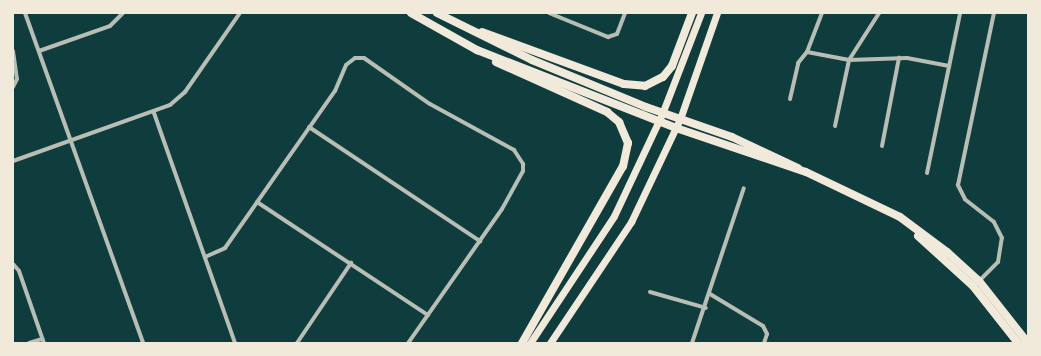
<!DOCTYPE html>
<html>
<head>
<meta charset="utf-8">
<style>
	body { margin:0 }
	#map { position:relative; width:1041px; height:356px; overflow:hidden; background:#0f3d3e; font-family:"Libre Baskerville",serif }
	div>[style] { position:absolute }
	[style*='--x'] { left:calc(var(--x)*1px); top:calc(var(--y)*1px); width:calc(var(--w)*1px); rotate:calc(var(--a)*1deg) }
	.minor>* { height:4px; margin:-2px; padding:0 2px; transform-origin:2px; border-radius:2px; background:#b8beb3 }
	.secondary>* { height:7px; margin:-3.5px; padding:0 3.5px; transform-origin:3.5px; border-radius:3.5px; background:#f1e9da }
	.primary>* { height:8px; margin:-4px; padding:0 4px; transform-origin:4px; border-radius:4px; background:#f1e9da }
	span { translate:-50% -50%; white-space:nowrap; text-align:center; line-height:1.15; -webkit-text-stroke:3.5px #f1e9da; paint-order:stroke }
	.frame { position:absolute; inset:0; border:14px solid #f1e9da; pointer-events:none }
</style>
</head>
<body>
<div id="map">
	<div class="minor">
		<i style="--x:25;--y:13;--w:350;--a:70.3"></i>
		<i style="--x:549;--y:13;--w:64;--a:22.1"></i>
		<i style="--x:608;--y:37;--w:9;--a:-18"></i>
		<i style="--x:617;--y:34;--w:22;--a:-69"></i>
		<i style="--x:13;--y:51;--w:28;--a:82"></i>
		<i style="--x:17;--y:79;--w:9;--a:117"></i>
		<i style="--x:39;--y:51;--w:75;--a:-19.4"></i>
		<i style="--x:110;--y:26;--w:18;--a:-45"></i>
		<i style="--x:807;--y:52;--w:42;--a:-69"></i>
		<i style="--x:790;--y:99;--w:37;--a:-77"></i>
		<i style="--x:798;--y:63;--w:14;--a:-51"></i>
		<i style="--x:807;--y:52;--w:43;--a:10.8"></i>
		<i style="--x:849;--y:60;--w:58;--a:-2"></i>
		<i style="--x:907;--y:58;--w:43;--a:10.8"></i>
		<i style="--x:154;--y:113;--w:244;--a:70.6"></i>
		<i style="--x:835;--y:126;--w:67;--a:-78"></i>
		<i style="--x:849;--y:60;--w:56;--a:-57.4"></i>
		<i style="--x:309;--y:127;--w:206;--a:33.7"></i>
		<i style="--x:882;--y:146;--w:90;--a:-79.1"></i>
		<i style="--x:13;--y:161;--w:167;--a:-19.6"></i>
		<i style="--x:170;--y:105;--w:20;--a:-41"></i>
		<i style="--x:185;--y:92;--w:96;--a:-55.2"></i>
		<i style="--x:927;--y:173;--w:163;--a:-78.3"></i>
		<i style="--x:257;--y:202;--w:205;--a:33.5"></i>
		<i style="--x:205;--y:257;--w:22;--a:-24"></i>
		<i style="--x:225;--y:248;--w:192;--a:-55"></i>
		<i style="--x:335;--y:91;--w:28;--a:-67"></i>
		<i style="--x:346;--y:65;--w:11;--a:-38"></i>
		<i style="--x:355;--y:58;--w:9;--a:0"></i>
		<i style="--x:364;--y:58;--w:80;--a:34.9"></i>
		<i style="--x:430;--y:104;--w:96;--a:28.7"></i>
		<i style="--x:514;--y:150;--w:17;--a:57"></i>
		<i style="--x:523;--y:164;--w:7;--a:90"></i>
		<i style="--x:523;--y:171;--w:43;--a:118.9"></i>
		<i style="--x:502;--y:209;--w:164;--a:125"></i>
		<i style="--x:13;--y:264;--w:9;--a:49"></i>
		<i style="--x:19;--y:271;--w:76;--a:70.9"></i>
		<i style="--x:979;--y:281;--w:27;--a:-45"></i>
		<i style="--x:998;--y:262;--w:24;--a:-81"></i>
		<i style="--x:1002;--y:238;--w:18;--a:-117"></i>
		<i style="--x:994;--y:222;--w:37;--a:-142"></i>
		<i style="--x:965;--y:199;--w:16;--a:-117"></i>
		<i style="--x:958;--y:185;--w:176;--a:-78.2"></i>
		<i style="--x:650;--y:292;--w:58;--a:15.9"></i>
		<i style="--x:710;--y:294;--w:62;--a:31.1"></i>
		<i style="--x:763;--y:326;--w:9;--a:63"></i>
		<i style="--x:767;--y:334;--w:9;--a:108"></i>
		<i style="--x:29;--y:343;--w:14;--a:-17"></i>
		<i style="--x:297;--y:343;--w:97;--a:-56"></i>
		<i style="--x:692;--y:343;--w:163;--a:-71.5"></i>
	</div>
	<div class="secondary">
		<i style="--x:530;--y:343;--w:152;--a:-56.5"></i>
		<i style="--x:614;--y:216;--w:113;--a:-64.8"></i>
		<i style="--x:662;--y:114;--w:108;--a:-68.9"></i>
		<i style="--x:550;--y:343;--w:146;--a:-56.2"></i>
		<i style="--x:631;--y:222;--w:114;--a:-64.6"></i>
		<i style="--x:680;--y:119;--w:112;--a:-70.8"></i>
	</div>
	<div class="primary">
		<i style="--x:411;--y:13;--w:76;--a:29.3"></i>
		<i style="--x:477;--y:50;--w:214;--a:21.4"></i>
		<i style="--x:676;--y:128;--w:137;--a:18.7"></i>
		<i style="--x:806;--y:172;--w:104;--a:25.6"></i>
		<i style="--x:900;--y:217;--w:59;--a:36.7"></i>
		<i style="--x:947;--y:252;--w:43;--a:42.2"></i>
		<i style="--x:979;--y:281;--w:79;--a:51.7"></i>
		<i style="--x:437;--y:13;--w:106;--a:26.3"></i>
		<i style="--x:532;--y:60;--w:123;--a:22.4"></i>
		<i style="--x:646;--y:107;--w:91;--a:19.2"></i>
		<i style="--x:732;--y:137;--w:73;--a:25.2"></i>
		<i style="--x:482;--y:32;--w:151;--a:20.1"></i>
		<i style="--x:624;--y:84;--w:21;--a:5"></i>
		<i style="--x:645;--y:86;--w:20;--a:-27"></i>
		<i style="--x:663;--y:77;--w:14;--a:-51"></i>
		<i style="--x:672;--y:66;--w:57;--a:-69.3"></i>
		<i style="--x:496;--y:62;--w:122;--a:24.2"></i>
		<i style="--x:607;--y:112;--w:16;--a:40"></i>
		<i style="--x:619;--y:122;--w:23;--a:67"></i>
		<i style="--x:628;--y:143;--w:24;--a:102"></i>
		<i style="--x:623;--y:166;--w:204;--a:119.7"></i>
		<i style="--x:918;--y:236;--w:74;--a:42.3"></i>
		<i style="--x:973;--y:286;--w:73;--a:51.7"></i>
	</div>
	<div class="frame"></div>
</div>
</body>
</html>
